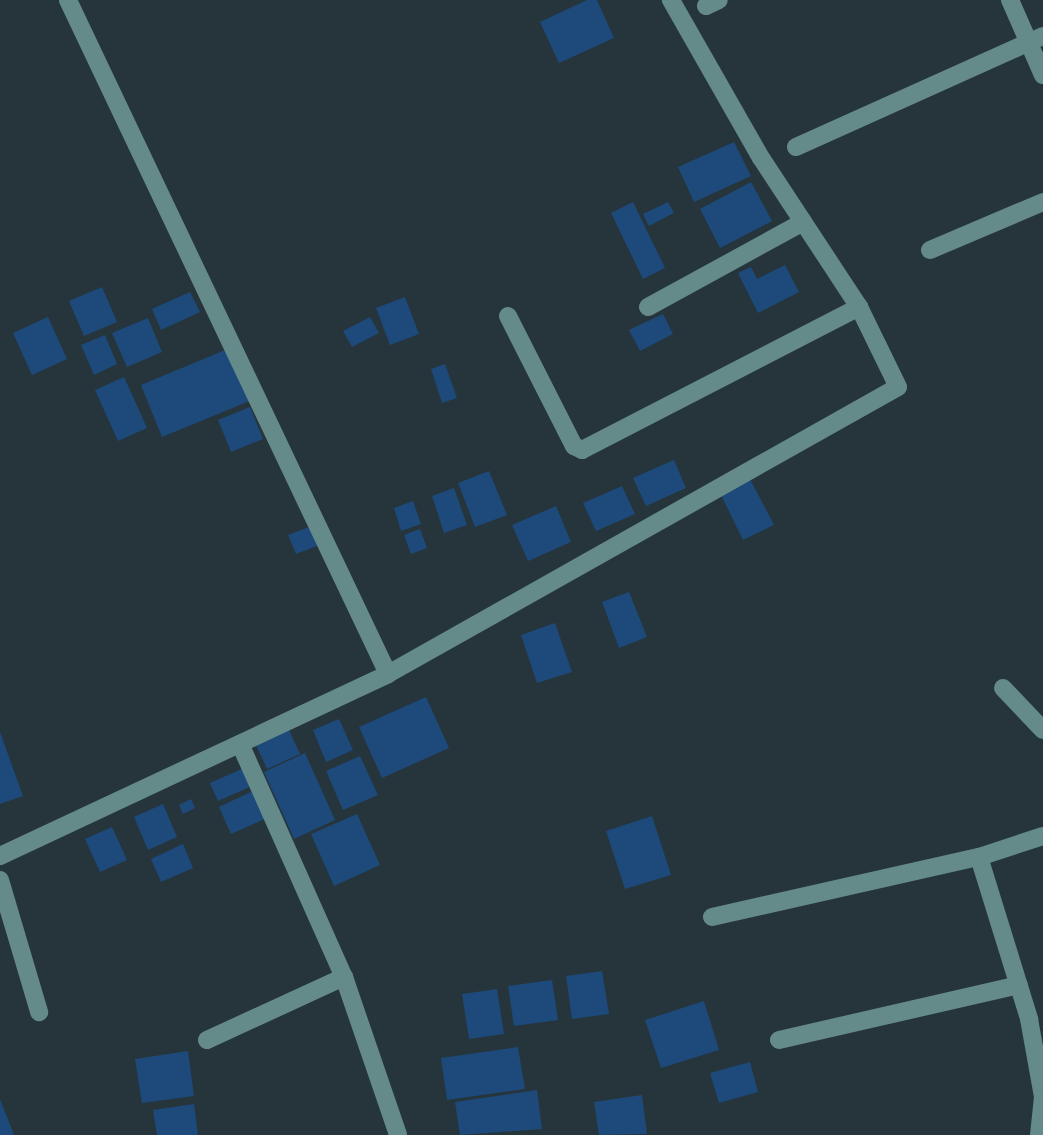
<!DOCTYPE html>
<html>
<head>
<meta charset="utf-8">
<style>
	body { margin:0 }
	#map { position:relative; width:1043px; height:1135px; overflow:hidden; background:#26353c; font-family:Lato,sans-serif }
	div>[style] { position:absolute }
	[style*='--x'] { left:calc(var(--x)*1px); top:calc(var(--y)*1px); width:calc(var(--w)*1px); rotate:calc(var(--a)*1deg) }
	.building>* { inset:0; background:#1d4a7a }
	.minor>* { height:18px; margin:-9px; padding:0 9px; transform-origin:9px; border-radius:9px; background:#648a8a }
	span { translate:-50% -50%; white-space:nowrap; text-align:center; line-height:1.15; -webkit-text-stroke:5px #26353c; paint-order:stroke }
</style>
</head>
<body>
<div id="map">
	<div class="building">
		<i style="clip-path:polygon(587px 0,597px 0,614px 38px,559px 63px,540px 22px)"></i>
		<i style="clip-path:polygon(734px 142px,751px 176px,694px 202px,678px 167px)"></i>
		<i style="clip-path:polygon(751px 182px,772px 221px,720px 248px,700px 209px)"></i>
		<i style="clip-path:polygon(633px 202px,665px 268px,643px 279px,611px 213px)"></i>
		<i style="clip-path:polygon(668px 202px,674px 213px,649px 226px,643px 214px)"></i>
		<i style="clip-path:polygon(785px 265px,799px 292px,758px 313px,738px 273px,751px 267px,757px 279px)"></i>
		<i style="clip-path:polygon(102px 287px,117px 322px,84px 336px,69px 301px)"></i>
		<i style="clip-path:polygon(190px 292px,200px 312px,161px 330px,152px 309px)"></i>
		<i style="clip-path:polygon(405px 297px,419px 334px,390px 345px,376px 308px)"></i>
		<i style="clip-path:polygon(663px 314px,673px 334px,640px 351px,629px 330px)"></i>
		<i style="clip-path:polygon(48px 317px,67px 359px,32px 375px,13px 333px)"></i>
		<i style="clip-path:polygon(370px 317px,379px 333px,352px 347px,343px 331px)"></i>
		<i style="clip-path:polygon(148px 318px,162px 352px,127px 367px,112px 333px)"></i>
		<i style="clip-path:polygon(105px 335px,117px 364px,94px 375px,81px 345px)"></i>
		<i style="clip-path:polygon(230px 348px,252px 400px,162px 437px,141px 385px)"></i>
		<i style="clip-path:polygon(445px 364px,457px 398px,442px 403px,431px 369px)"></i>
		<i style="clip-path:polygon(124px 377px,147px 428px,118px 441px,95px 390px)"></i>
		<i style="clip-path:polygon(250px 407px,263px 439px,231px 452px,218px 420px)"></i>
		<i style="clip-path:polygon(674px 460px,686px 488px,646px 506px,633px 478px)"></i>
		<i style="clip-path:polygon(489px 471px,507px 515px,475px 527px,458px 483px)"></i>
		<i style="clip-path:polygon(750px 479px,774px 525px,743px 540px,721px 495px)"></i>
		<i style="clip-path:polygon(622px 486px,635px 514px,596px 531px,583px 503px)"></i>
		<i style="clip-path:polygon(454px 488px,467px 525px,444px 533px,432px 496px)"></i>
		<i style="clip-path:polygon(413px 501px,421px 524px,401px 531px,394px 508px)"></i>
		<i style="clip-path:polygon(556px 506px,571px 542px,528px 561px,512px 525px)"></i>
		<i style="clip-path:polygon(314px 525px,322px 544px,296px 554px,288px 535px)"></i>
		<i style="clip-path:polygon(420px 529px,427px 548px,411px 554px,404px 535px)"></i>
		<i style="clip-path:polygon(629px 592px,647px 637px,619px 648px,602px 602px)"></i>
		<i style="clip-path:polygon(555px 623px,572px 672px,537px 683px,521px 635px)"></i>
		<i style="clip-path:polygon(426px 697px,449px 748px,382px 778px,359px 727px)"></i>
		<i style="clip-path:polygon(339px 719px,353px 750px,326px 762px,313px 730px)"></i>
		<i style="clip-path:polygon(289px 730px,300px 754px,267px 769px,256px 745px)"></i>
		<i style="clip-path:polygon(0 732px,23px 796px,0 804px)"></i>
		<i style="clip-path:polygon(305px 753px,335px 820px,294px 839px,264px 772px)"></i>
		<i style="clip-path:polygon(360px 756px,378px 795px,343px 810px,326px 771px)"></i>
		<i style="clip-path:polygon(244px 768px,252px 786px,218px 801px,210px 783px)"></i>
		<i style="clip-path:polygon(255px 790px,267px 818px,231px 834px,219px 807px)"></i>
		<i style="clip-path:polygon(191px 799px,195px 808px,183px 814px,179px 805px)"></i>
		<i style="clip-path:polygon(163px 804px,177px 837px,148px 850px,134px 817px)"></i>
		<i style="clip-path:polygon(357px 814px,380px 865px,334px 886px,311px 834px)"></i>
		<i style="clip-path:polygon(652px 816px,671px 875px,625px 889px,606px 831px)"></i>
		<i style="clip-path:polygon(112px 827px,127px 860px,100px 872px,85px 839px)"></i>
		<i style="clip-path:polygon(183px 844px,193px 868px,161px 882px,151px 859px)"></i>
		<i style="clip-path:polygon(602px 971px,609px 1014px,572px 1019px,566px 976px)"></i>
		<i style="clip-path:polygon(552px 980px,558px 1020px,514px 1026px,508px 986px)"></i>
		<i style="clip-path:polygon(497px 989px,504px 1034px,469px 1039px,462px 994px)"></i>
		<i style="clip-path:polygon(704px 1001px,719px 1050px,661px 1068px,645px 1020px)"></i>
		<i style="clip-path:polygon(518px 1047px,525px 1089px,447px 1100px,441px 1058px)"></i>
		<i style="clip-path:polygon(188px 1051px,194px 1096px,142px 1103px,135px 1059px)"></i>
		<i style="clip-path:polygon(750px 1062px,758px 1092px,719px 1103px,710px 1073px)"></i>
		<i style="clip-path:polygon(537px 1090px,542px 1129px,460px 1135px,455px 1102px)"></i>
		<i style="clip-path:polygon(642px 1095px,647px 1134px,599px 1135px,594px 1102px)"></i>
		<i style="clip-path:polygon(0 1099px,14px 1135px,0 1135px)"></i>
		<i style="clip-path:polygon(194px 1104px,198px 1135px,157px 1135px,153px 1110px)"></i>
	</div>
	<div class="minor">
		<i style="--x:1010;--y:0;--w:82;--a:66.3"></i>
		<i style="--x:706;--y:6;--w:14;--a:-25"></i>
		<i style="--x:796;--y:147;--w:271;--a:-24.2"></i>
		<i style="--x:930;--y:250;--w:123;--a:-23"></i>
		<i style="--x:648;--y:307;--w:177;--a:-28.7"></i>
		<i style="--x:508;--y:316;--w:146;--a:63.1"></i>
		<i style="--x:574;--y:446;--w:9;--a:27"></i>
		<i style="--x:582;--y:450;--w:312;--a:-27.3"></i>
		<i style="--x:388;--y:674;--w:585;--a:-29.37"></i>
		<i style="--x:898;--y:387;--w:89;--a:-116"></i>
		<i style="--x:859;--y:307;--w:178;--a:-123.3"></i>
		<i style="--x:761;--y:158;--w:182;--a:-119.7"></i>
		<i style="--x:1003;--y:688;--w:58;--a:46.4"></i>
		<i style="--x:241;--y:746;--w:253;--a:66"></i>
		<i style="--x:344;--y:977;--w:167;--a:71.1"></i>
		<i style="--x:0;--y:856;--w:429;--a:-25.1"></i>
		<i style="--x:388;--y:674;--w:746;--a:-115.4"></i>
		<i style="--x:979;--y:857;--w:170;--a:72.8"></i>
		<i style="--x:1029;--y:1019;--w:79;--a:79.8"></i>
		<i style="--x:1043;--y:1097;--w:38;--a:96"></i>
		<i style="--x:0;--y:880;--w:138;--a:73.5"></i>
		<i style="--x:712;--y:917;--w:274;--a:-12.7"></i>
		<i style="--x:979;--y:857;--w:67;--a:-18.2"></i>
		<i style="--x:207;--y:1040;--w:151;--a:-24.7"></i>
		<i style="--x:779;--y:1040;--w:246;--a:-12.9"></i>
	</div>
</div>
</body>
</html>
